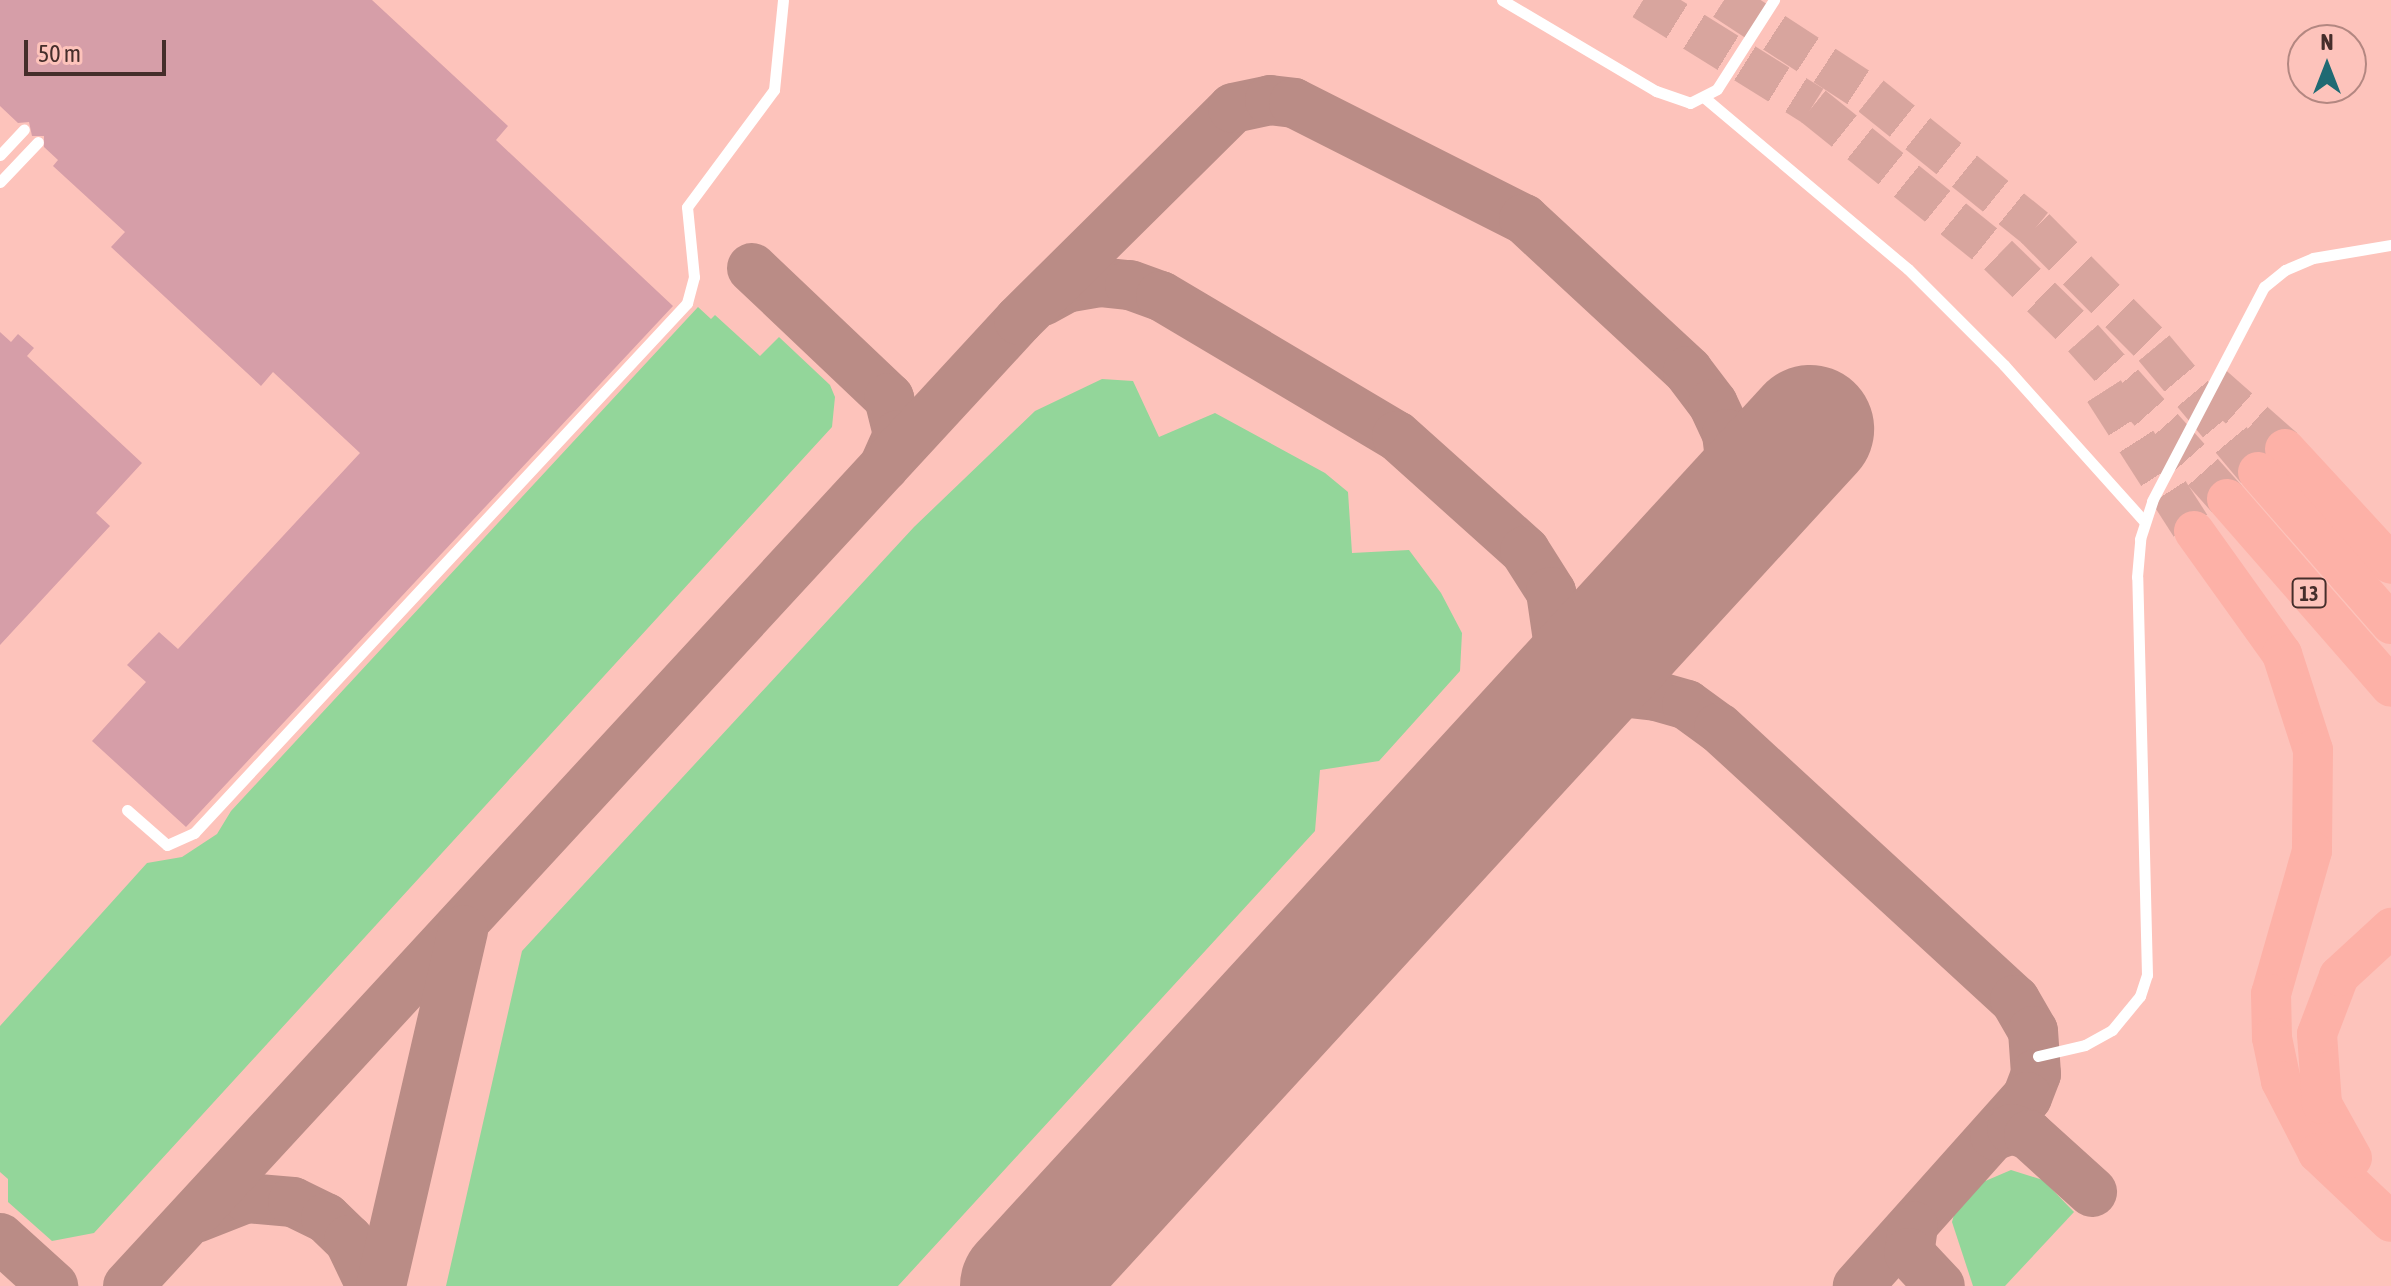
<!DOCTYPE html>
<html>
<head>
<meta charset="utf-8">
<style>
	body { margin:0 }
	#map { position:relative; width:2391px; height:1286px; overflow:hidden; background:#fdc3bb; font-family:"Asap Condensed",sans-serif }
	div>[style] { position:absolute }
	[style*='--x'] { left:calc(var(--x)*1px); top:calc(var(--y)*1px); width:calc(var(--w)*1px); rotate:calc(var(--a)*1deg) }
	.green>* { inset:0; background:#93d69a }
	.taxiway>* { height:50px; margin:-25px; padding:0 25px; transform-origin:25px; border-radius:25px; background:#ba8c86 }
	.runway>* { height:128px; margin:-64px; padding:0 64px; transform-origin:64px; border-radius:64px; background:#ba8c86 }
	.building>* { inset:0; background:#d69ea8 }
	.highway-tunnel>* { height:40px; margin-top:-20px; transform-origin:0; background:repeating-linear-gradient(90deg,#d8a59e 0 40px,transparent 0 60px) }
	.lane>* { height:11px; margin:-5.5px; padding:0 5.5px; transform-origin:5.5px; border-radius:5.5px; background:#fff }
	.highway>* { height:40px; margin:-20px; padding:0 20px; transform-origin:20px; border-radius:20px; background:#fdb1a7 }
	span { translate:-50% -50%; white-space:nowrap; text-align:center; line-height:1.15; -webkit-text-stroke:7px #fdc3bb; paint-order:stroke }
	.shield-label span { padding:2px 6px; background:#fdc3bb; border:2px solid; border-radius:6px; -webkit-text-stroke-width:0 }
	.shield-label { font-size:20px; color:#452e2b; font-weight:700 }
	.north { position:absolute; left:2287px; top:24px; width:80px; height:80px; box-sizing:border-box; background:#fdc3bb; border:2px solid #b38781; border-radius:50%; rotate:0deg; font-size:22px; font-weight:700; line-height:32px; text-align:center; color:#452e2b }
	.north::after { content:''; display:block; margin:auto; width:28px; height:36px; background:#1f6a73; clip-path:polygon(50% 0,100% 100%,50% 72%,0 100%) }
	.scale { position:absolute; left:24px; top:40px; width:142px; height:36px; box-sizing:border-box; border:4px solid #452e2b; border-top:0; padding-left:10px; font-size:24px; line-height:28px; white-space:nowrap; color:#452e2b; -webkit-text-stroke:6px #fdc3bb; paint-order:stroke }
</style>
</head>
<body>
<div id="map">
	<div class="green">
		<i style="clip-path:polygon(698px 307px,711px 319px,715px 315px,760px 356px,779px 337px,830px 385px,835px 397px,832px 427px,94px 1233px,52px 1241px,8px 1202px,8px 1179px,0 1172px,0 1026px,147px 863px,182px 857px,217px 834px,231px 811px)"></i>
		<i style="clip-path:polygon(1102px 379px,1133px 381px,1159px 437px,1215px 413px,1325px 473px,1348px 492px,1352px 553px,1409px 550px,1441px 593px,1462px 633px,1460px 671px,1379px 761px,1320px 770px,1315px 831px,898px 1286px,446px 1286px,522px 951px,914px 527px,1035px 411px)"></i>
		<i style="clip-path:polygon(2011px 1170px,2043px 1180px,2074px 1212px,2005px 1286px,1973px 1286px,1952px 1222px,1955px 1211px,1983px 1182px)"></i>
	</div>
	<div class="taxiway">
		<i style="--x:752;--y:268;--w:189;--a:43.5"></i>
		<i style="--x:889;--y:398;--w:38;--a:76"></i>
		<i style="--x:898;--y:435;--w:35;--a:114"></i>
		<i style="--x:1043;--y:301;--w:26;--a:-29"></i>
		<i style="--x:1066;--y:288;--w:34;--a:-10"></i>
		<i style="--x:1099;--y:282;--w:31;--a:6"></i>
		<i style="--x:1130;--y:285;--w:33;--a:20"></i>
		<i style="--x:1161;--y:296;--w:274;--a:30.7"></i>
		<i style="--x:1397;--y:436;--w:172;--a:41.9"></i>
		<i style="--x:1525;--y:551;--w:49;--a:57.6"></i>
		<i style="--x:1551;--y:592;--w:56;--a:81.7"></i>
		<i style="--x:1559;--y:647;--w:44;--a:104.3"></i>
		<i style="--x:1548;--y:690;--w:55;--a:125.4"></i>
		<i style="--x:1398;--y:881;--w:212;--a:-45.8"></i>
		<i style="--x:1546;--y:729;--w:47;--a:-34.7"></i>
		<i style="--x:1585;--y:702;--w:45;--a:-11.6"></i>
		<i style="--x:1629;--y:693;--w:27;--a:6"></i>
		<i style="--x:1656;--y:696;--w:32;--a:16"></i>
		<i style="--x:1687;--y:705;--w:39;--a:36"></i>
		<i style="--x:1719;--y:728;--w:402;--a:42.6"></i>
		<i style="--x:2015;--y:1000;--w:36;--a:60"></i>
		<i style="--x:2033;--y:1031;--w:43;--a:86"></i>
		<i style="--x:2036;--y:1074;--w:25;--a:111"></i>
		<i style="--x:2027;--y:1097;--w:254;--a:131.8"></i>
		<i style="--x:1995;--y:1135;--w:18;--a:-19"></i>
		<i style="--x:2012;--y:1129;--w:18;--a:19"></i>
		<i style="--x:2029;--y:1135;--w:85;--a:42.1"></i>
		<i style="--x:196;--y:1218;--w:55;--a:-21.4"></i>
		<i style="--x:247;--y:1198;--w:46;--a:5"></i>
		<i style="--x:293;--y:1202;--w:37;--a:26"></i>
		<i style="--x:326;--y:1218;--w:32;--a:44"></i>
		<i style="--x:349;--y:1240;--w:51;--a:64.4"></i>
		<i style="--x:1913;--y:1226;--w:27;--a:98"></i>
		<i style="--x:1909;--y:1253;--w:45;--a:46.8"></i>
		<i style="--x:0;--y:1238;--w:72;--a:42.2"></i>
		<i style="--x:128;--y:1286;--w:1314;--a:-47.31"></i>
		<i style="--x:1019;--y:320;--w:301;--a:-44.7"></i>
		<i style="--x:1233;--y:108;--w:38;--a:-12"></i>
		<i style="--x:1270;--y:100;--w:24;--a:7"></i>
		<i style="--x:1294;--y:103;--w:258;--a:26.8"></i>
		<i style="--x:1524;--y:219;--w:224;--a:42.8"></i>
		<i style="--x:1688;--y:371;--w:41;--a:52.9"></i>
		<i style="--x:1713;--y:404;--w:33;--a:65"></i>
		<i style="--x:1727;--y:434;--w:49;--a:83"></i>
		<i style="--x:1733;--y:483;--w:28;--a:113"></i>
		<i style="--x:1722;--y:509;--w:139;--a:127.1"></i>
		<i style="--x:381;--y:1286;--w:365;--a:-77"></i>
	</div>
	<div class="runway">
		<i style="--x:1024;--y:1286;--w:1163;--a:-47.47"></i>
	</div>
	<div class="building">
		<i style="clip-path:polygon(0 0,372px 0,508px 126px,496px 140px,673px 306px,186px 827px,92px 741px,146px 682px,127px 665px,159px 632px,178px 649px,360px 453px,273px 372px,261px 386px,111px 247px,125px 232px,53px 166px,58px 160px,44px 147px,44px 136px,32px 136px,29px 122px,18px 123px,0 106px)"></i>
		<i style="clip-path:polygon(0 332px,11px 342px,18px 334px,34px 348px,27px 356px,142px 463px,96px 513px,110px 526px,0 645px)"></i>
	</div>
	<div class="highway-tunnel">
		<i style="--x:1643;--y:0;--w:200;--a:31.9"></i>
		<i style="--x:1813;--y:106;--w:238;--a:38.8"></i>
		<i style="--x:1998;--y:255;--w:119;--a:44.3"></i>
		<i style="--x:2083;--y:338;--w:216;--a:48.2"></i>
		<i style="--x:1724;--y:0;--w:176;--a:33.1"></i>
		<i style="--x:1871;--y:96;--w:211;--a:38.8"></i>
		<i style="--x:2035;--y:228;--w:169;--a:45.2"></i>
		<i style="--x:2154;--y:348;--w:162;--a:50"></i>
		<i style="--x:2209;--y:382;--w:101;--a:41.4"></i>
		<i style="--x:2104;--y:391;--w:166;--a:57.3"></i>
	</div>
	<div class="lane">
		<i style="--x:1502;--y:0;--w:179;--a:30.6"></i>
		<i style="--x:1656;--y:91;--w:36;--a:19"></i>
		<i style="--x:1690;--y:103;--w:30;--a:-27"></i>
		<i style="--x:1717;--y:89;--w:106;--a:-57.4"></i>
		<i style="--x:1706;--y:99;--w:264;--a:40.1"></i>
		<i style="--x:1908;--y:269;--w:136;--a:45"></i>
		<i style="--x:2004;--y:365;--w:210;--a:48.1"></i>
		<i style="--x:0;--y:155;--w:35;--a:-47"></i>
		<i style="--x:0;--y:182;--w:55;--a:-46.5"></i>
		<i style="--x:127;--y:810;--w:53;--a:41.2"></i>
		<i style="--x:167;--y:845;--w:30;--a:-24"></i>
		<i style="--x:194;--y:833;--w:724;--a:-47.07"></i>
		<i style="--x:687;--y:303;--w:27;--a:-75"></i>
		<i style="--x:694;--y:277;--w:70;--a:-95.7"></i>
		<i style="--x:687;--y:207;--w:146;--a:-53.4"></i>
		<i style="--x:774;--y:90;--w:90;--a:-84.3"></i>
		<i style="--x:2038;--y:1056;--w:48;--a:-13.2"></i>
		<i style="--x:2085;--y:1045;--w:31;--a:-29"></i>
		<i style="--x:2112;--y:1030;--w:44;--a:-50.5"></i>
		<i style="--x:2140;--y:996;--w:22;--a:-72"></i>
		<i style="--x:2147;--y:975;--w:398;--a:-91.4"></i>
		<i style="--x:2137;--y:577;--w:38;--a:-85"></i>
		<i style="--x:2140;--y:539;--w:40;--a:-72"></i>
		<i style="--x:2152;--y:501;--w:242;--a:-62.4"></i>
		<i style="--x:2264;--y:287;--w:27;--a:-39"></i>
		<i style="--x:2285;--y:270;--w:30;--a:-23"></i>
		<i style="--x:2313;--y:258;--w:79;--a:-9.5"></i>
	</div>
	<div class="highway">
		<i style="--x:2285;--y:449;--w:156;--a:47.3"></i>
		<i style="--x:2258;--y:472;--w:202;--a:48.8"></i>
		<i style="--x:2227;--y:499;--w:249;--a:48.9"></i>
		<i style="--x:2194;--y:531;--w:151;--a:54.4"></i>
		<i style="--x:2282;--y:654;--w:101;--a:72.1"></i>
		<i style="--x:2313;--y:750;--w:101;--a:90.6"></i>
		<i style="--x:2312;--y:851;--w:149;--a:106"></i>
		<i style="--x:2271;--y:994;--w:44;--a:88.7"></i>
		<i style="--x:2272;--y:1038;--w:44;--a:78.2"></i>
		<i style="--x:2281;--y:1081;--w:81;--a:62.8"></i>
		<i style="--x:2318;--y:1153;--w:100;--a:43.4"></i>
		<i style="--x:2352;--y:1158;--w:62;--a:-119.1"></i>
		<i style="--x:2322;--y:1104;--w:70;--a:-94.1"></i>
		<i style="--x:2317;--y:1034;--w:62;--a:-69.2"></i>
		<i style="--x:2339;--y:976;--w:71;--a:-42.7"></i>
	</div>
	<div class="shield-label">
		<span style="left:2309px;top:593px">13</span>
	</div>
	<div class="north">N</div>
	<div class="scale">50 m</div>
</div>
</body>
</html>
